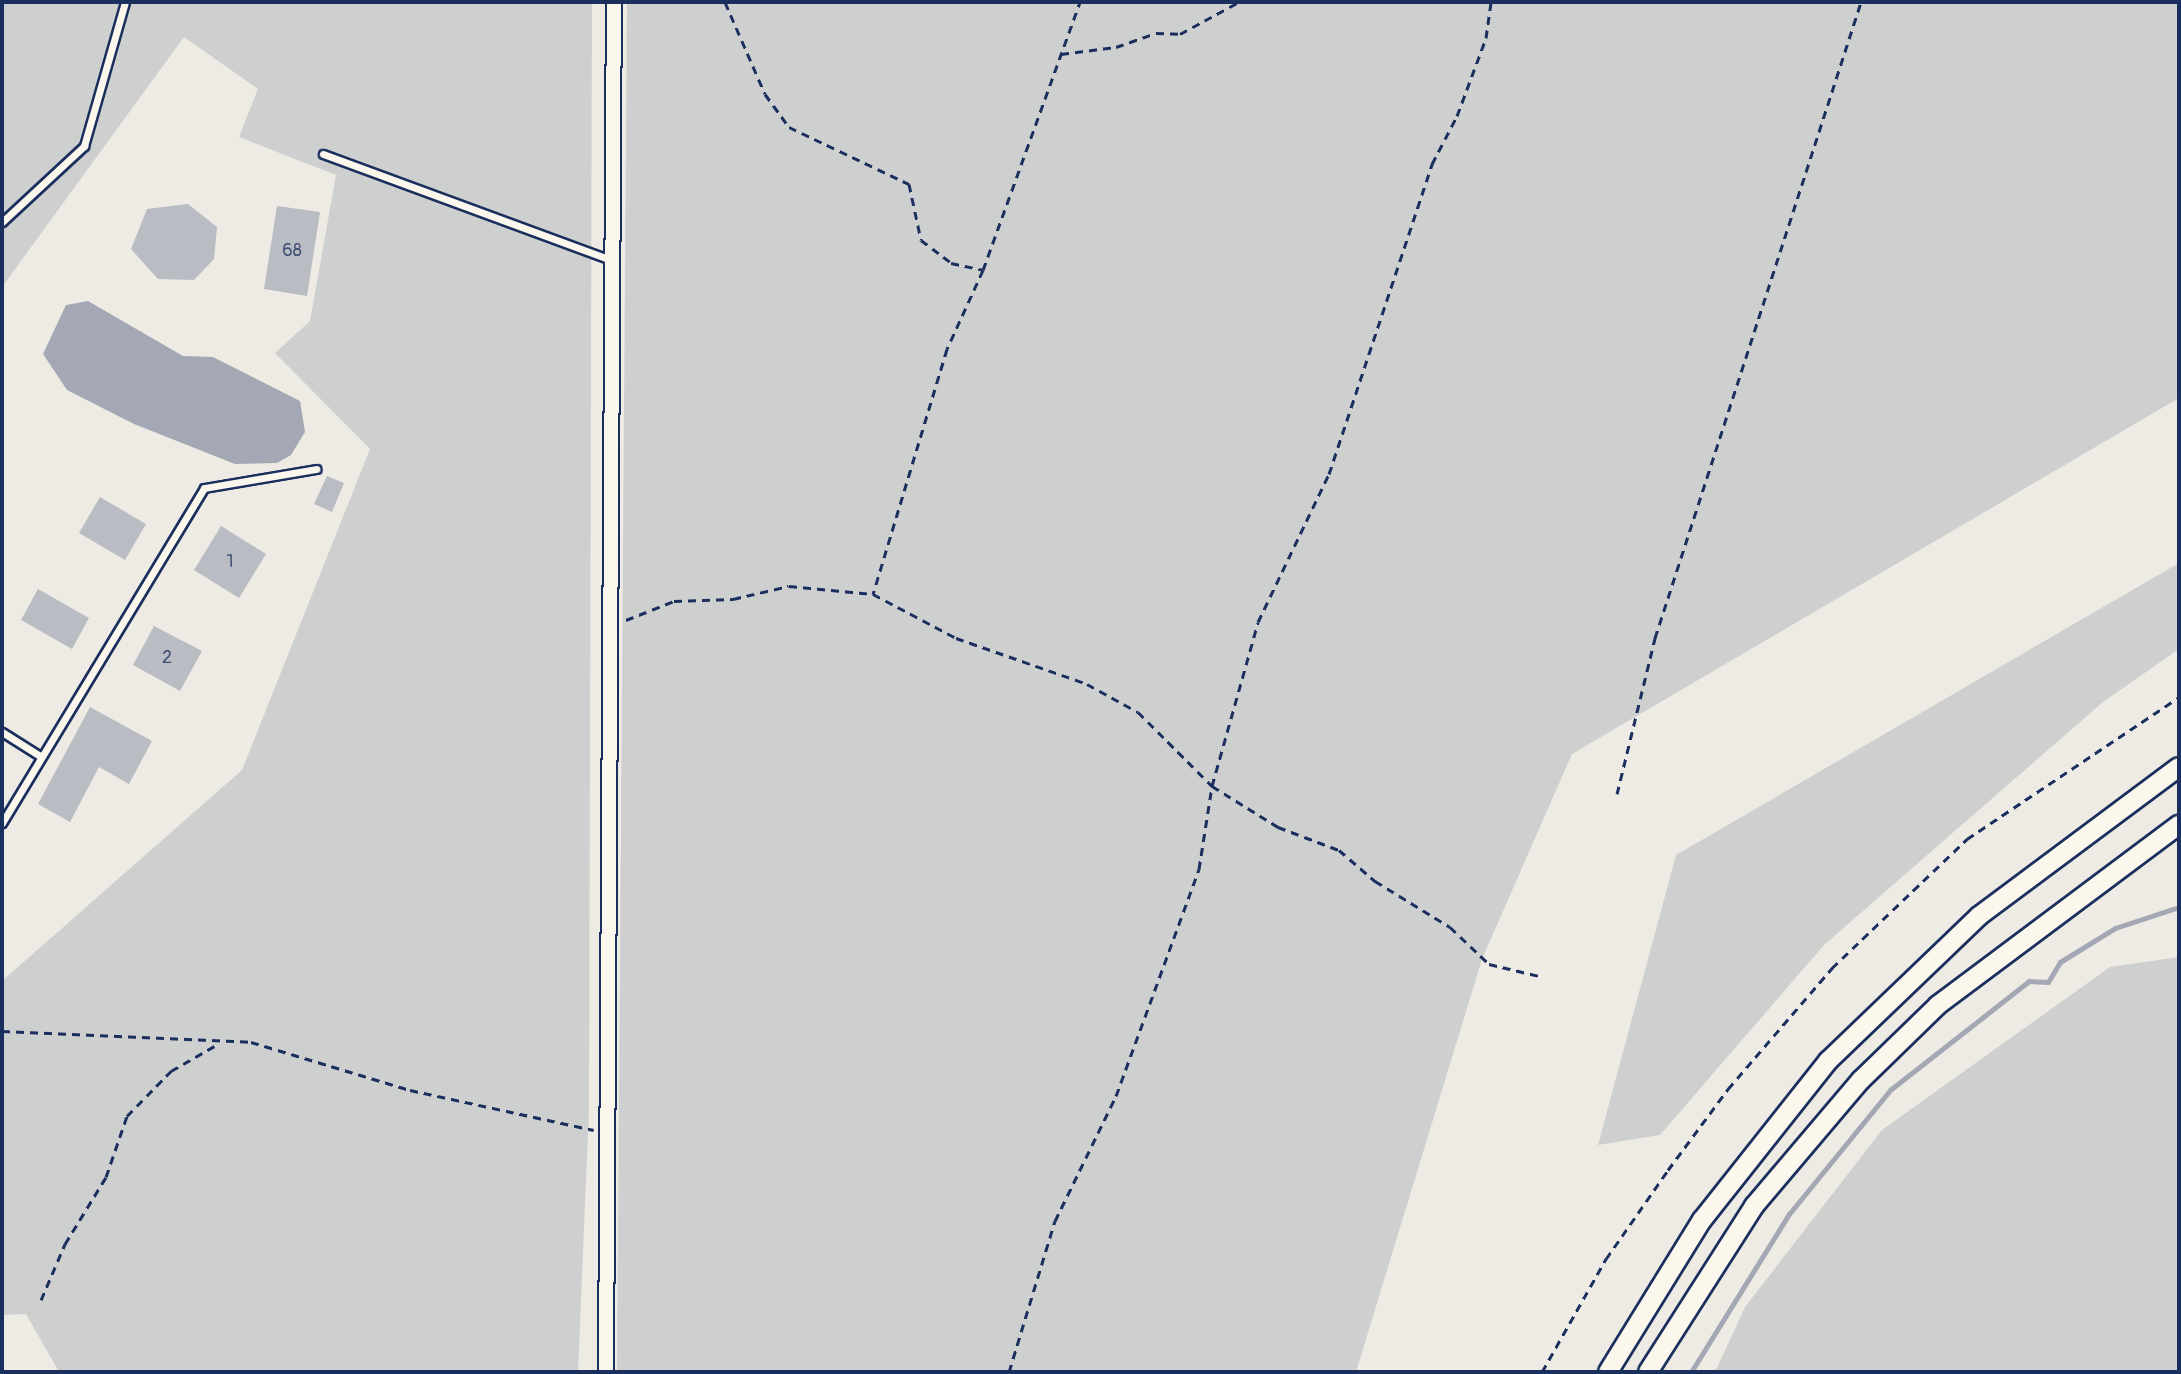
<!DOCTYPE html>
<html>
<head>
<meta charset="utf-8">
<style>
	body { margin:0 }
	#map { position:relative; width:2181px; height:1374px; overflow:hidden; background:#eeebe4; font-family:Pangolin,sans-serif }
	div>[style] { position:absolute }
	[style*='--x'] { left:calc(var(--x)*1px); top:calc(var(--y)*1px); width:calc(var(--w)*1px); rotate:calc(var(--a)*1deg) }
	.green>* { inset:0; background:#cecfcf }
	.water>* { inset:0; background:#a3a8b4 }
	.stream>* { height:5px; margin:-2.5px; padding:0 2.5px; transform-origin:2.5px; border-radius:2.5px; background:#a3a8b4 }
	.building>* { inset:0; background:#b9bcc3 }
	.path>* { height:3px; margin-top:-1.5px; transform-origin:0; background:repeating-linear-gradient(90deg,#1b2f5e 0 8px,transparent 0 14px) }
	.roads { filter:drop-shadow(2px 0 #1b2f5e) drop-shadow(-2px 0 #1b2f5e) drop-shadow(0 2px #1b2f5e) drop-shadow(0 -2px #1b2f5e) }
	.service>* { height:7px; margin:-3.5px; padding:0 3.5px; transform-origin:3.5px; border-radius:3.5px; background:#fbf7ec }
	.minor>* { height:14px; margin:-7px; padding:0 7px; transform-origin:7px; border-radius:7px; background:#fbf7ec }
	.tertiary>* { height:18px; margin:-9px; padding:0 9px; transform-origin:9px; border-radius:9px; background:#fbf7ec }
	span { translate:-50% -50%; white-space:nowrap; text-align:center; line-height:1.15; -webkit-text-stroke:6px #fbf7ec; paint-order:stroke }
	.number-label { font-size:18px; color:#425277 }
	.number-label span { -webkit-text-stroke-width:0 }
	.frame { position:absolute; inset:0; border:4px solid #1b2f5e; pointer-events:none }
</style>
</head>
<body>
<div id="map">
	<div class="green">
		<i style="clip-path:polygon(2px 2px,592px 2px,589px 1109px,578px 1372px,59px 1372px,26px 1314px,2px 1315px,2px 981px,242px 770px,370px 449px,275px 353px,310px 321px,336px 175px,239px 137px,258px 89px,184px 37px,2px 287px)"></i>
		<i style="clip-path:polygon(627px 2px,2179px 2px,2179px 398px,1572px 754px,1482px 959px,1356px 1372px,617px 1372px)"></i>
		<i style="clip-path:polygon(2179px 563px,2179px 649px,2103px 702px,1824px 945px,1660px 1135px,1598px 1145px,1676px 855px)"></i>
		<i style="clip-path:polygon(2179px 957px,2179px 1372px,1715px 1372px,1745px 1307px,1882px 1130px,2110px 967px)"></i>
	</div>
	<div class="water">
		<i style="clip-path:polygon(88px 301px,183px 356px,213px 357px,300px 401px,305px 432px,291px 455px,277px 463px,235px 464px,134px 424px,67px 390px,43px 354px,66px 305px)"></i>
	</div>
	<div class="stream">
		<i style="--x:1691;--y:1372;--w:186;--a:-58.2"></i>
		<i style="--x:1789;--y:1214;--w:160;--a:-50.8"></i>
		<i style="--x:1890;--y:1090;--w:177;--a:-38.1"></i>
		<i style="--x:2029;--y:981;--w:19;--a:3"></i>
		<i style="--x:2048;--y:982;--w:23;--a:-59"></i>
		<i style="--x:2060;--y:962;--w:65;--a:-31.7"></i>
		<i style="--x:2115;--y:928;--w:67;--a:-18.2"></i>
	</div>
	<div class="building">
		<i style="clip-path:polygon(188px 204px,217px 227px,214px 259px,194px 280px,158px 279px,131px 249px,147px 209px)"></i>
		<i style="clip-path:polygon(277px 206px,320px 212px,307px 296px,264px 289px)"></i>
		<i style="clip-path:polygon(327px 476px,344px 483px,332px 512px,314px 504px)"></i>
		<i style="clip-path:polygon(100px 497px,146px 524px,125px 560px,79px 533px)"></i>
		<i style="clip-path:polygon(221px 526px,266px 554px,239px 598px,194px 570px)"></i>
		<i style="clip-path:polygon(38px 589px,89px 618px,72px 649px,21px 620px)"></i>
		<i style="clip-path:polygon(154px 626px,202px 651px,180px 691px,133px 665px)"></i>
		<i style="clip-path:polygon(90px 707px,152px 741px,129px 784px,99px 767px,70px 822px,38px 804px)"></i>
	</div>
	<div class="path">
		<i style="--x:725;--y:2;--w:100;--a:66.5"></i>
		<i style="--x:765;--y:94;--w:41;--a:54"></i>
		<i style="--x:789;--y:127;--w:133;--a:25.4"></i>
		<i style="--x:909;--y:184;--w:57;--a:77.9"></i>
		<i style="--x:921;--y:240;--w:38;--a:37"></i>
		<i style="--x:951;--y:263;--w:33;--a:12"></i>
		<i style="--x:983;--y:270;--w:87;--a:114.5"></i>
		<i style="--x:947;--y:349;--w:256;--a:106.8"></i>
		<i style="--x:1061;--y:54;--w:55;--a:-7.3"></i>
		<i style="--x:1116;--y:47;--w:42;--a:-19.3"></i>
		<i style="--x:1156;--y:33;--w:24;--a:2"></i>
		<i style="--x:1180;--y:34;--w:67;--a:-28.5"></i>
		<i style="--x:983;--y:270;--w:285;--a:-70.1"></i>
		<i style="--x:626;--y:620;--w:52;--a:-21.6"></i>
		<i style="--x:674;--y:601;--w:59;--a:-1.9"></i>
		<i style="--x:733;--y:599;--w:57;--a:-13.1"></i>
		<i style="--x:789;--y:586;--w:84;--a:5.4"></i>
		<i style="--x:873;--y:594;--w:94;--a:27.9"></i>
		<i style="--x:956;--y:638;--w:139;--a:19.3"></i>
		<i style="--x:1087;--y:684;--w:58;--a:28.8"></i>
		<i style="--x:1138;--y:712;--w:105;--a:45"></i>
		<i style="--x:1212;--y:786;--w:78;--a:31.8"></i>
		<i style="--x:1278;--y:827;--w:65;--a:20.7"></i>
		<i style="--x:1339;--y:850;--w:48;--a:40.7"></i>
		<i style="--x:1375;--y:881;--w:88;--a:31.5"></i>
		<i style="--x:1450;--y:927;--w:54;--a:43.5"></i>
		<i style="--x:1489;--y:964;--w:51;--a:13.5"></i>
		<i style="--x:1617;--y:794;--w:161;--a:-76.3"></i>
		<i style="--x:1655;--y:638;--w:669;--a:-72.05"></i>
		<i style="--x:2;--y:1031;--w:249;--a:2.5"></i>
		<i style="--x:251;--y:1042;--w:166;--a:16.8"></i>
		<i style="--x:410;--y:1090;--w:188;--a:12.3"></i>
		<i style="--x:41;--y:1300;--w:61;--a:-66.8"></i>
		<i style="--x:65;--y:1244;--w:79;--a:-58.5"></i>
		<i style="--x:106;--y:1177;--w:65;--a:-71"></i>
		<i style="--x:127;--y:1116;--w:63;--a:-45.6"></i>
		<i style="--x:171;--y:1071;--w:54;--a:-29.9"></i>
		<i style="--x:1009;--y:1372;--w:158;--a:-73.1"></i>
		<i style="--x:1055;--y:1221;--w:139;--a:-64"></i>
		<i style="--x:1116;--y:1096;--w:242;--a:-69.9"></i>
		<i style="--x:1199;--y:869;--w:84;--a:-81.1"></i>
		<i style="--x:1212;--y:786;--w:170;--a:-74.3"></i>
		<i style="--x:1258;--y:622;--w:164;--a:-64.4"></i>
		<i style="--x:1329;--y:474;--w:327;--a:-71.6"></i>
		<i style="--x:1432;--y:164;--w:54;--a:-62.5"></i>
		<i style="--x:1457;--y:116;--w:83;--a:-69.6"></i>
		<i style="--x:1486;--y:38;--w:36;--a:-82"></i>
		<i style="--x:1542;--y:1372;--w:130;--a:-60.5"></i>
		<i style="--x:1606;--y:1259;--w:108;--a:-55.1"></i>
		<i style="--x:1668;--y:1170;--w:101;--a:-53.5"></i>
		<i style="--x:1728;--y:1089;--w:160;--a:-49.3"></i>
		<i style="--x:1832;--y:968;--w:187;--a:-43.7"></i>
		<i style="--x:1967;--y:839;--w:255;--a:-33.8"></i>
	</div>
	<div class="roads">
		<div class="service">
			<i style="--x:323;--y:154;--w:310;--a:20.2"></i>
			<i style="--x:2;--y:222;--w:112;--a:-42.8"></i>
			<i style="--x:84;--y:146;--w:150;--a:-74.1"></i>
			<i style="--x:2;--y:732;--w:45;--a:32.3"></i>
			<i style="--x:2;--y:823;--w:391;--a:-58.9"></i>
			<i style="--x:204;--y:488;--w:114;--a:-9.6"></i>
		</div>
		<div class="minor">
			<i style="--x:606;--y:1372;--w:1370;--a:-89.67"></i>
		</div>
		<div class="tertiary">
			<i style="--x:1608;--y:1372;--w:179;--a:-58.3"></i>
			<i style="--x:1702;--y:1220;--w:203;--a:-51.6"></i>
			<i style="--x:1828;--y:1061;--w:209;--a:-43.8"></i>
			<i style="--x:1979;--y:916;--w:249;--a:-36.7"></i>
			<i style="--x:1648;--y:1372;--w:197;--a:-57.4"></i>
			<i style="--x:1754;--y:1206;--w:165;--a:-49.7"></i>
			<i style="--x:1861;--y:1080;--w:107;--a:-44.2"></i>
			<i style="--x:1938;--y:1005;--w:301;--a:-36.8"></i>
		</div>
	</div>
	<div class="number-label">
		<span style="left:292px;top:251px">68</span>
		<span style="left:230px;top:562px">1</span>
		<span style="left:167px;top:658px">2</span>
	</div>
	<div class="frame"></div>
</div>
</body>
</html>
